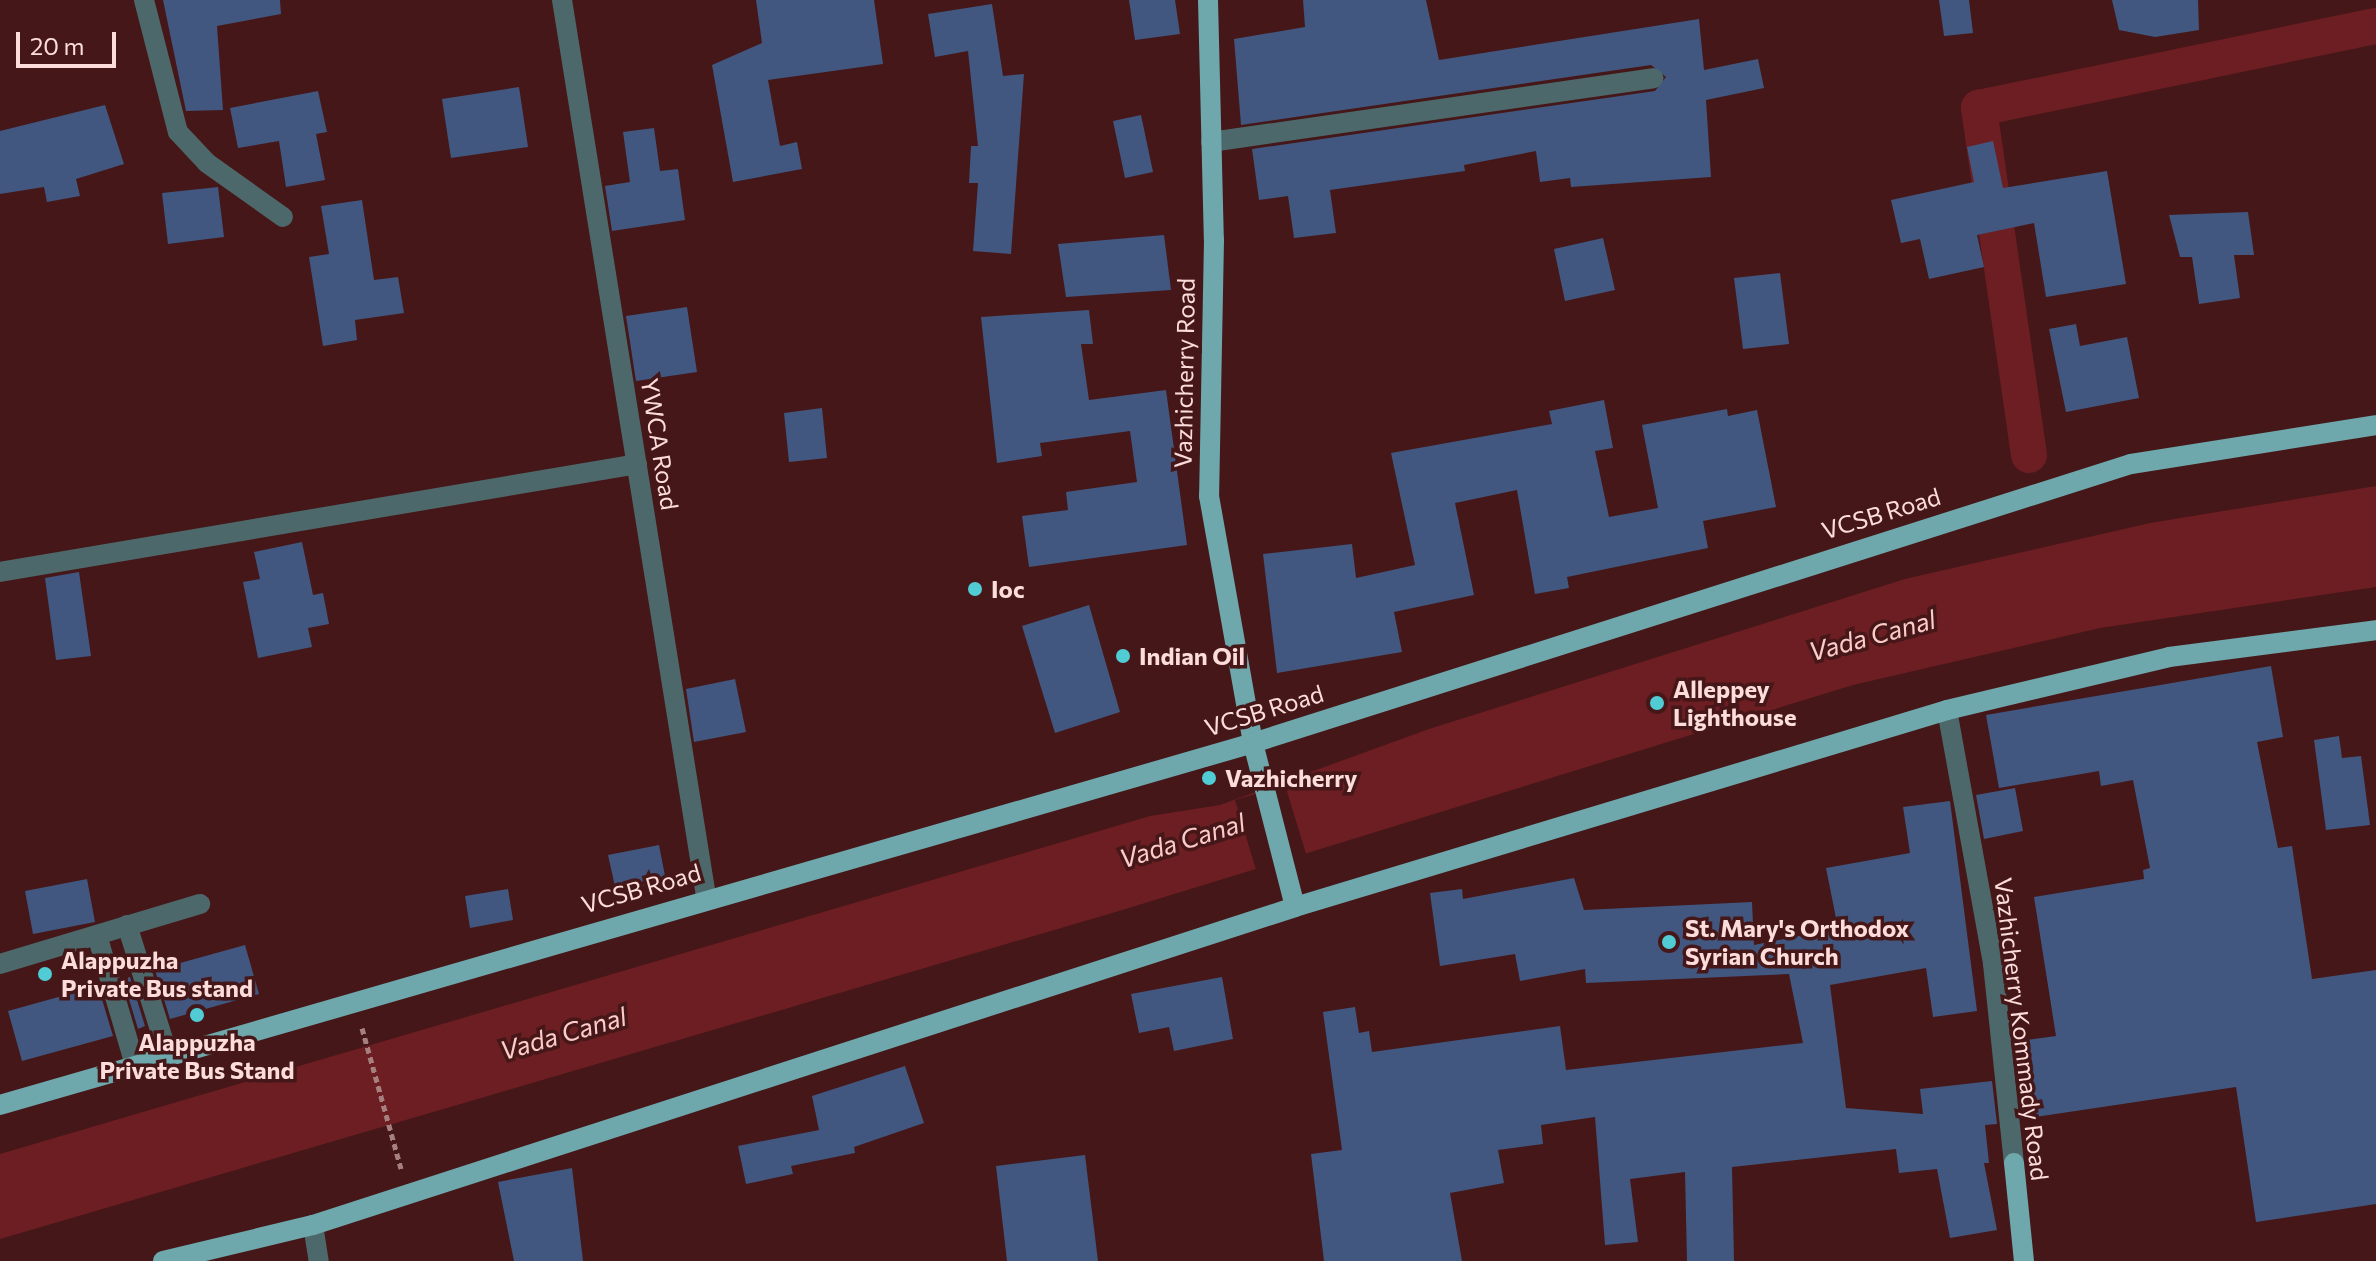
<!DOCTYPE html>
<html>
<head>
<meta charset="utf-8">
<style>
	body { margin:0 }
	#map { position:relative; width:2376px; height:1261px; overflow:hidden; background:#451718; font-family:Commissioner,sans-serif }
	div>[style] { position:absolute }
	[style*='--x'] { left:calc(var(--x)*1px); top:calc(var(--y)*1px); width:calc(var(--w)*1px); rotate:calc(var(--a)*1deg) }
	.water>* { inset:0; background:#6d1e22 }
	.pier>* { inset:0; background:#451718 }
	.canal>* { height:36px; margin:-18px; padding:0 18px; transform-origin:18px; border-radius:18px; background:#6d1e22 }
	.building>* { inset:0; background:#41577f }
	.path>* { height:5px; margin-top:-2.5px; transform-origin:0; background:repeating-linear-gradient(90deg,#a67f7f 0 6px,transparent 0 10px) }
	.minor>* { height:20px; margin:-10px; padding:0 10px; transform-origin:10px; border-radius:10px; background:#4d686a }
	.major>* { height:20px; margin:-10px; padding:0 10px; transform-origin:10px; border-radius:10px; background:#6ea8ac }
	.dots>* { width:22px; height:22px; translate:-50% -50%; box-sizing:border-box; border:4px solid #451718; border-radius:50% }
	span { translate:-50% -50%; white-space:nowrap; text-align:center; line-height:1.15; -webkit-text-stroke:7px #451718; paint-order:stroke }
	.street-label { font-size:24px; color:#fddddb }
	.poi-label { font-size:24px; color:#fddddb; font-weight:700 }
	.left { translate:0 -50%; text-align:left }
	.water-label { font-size:26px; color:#fdccc9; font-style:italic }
	.scale { position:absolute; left:16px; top:32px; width:100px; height:36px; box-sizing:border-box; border:4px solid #fddddb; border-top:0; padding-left:10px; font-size:24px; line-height:28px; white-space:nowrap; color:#fddddb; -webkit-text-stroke:6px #451718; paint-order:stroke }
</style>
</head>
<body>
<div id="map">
	<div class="water">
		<i style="clip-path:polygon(2376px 486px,2376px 587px,2100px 628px,1853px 685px,1119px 911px,0 1239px,0 1154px,1150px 816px,1220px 805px,1429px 729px,1905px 579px,2150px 523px)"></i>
	</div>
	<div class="pier">
		<i style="clip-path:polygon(1285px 785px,1307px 857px,1257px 873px,1235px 800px)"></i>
	</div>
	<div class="canal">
		<i style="--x:2029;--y:455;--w:351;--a:-98.2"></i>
		<i style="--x:1979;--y:108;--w:405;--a:-11.7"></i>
	</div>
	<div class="building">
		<i style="clip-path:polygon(163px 0,280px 0,281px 14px,217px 26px,223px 110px,186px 111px)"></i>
		<i style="clip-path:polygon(756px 0,874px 0,883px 64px,768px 80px,780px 146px,797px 142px,802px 169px,733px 182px,712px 65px,762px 43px)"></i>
		<i style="clip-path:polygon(1129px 0,1175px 0,1180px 34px,1135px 40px)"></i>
		<i style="clip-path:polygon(1303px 0,1426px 0,1439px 60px,1699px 19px,1704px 70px,1758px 59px,1764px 88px,1706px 100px,1711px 177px,1571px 187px,1570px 178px,1540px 182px,1536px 151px,1464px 165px,1465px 171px,1330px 190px,1336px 233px,1294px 238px,1288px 196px,1259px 200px,1252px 149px,1655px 91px,1666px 77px,1651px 65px,1241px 125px,1234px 39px,1305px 27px)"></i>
		<i style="clip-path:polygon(1939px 0,1969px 0,1973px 33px,1944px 36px)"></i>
		<i style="clip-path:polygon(2112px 0,2198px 0,2199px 30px,2155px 37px,2119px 30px)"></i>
		<i style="clip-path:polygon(992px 4px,1003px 76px,1024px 74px,1011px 254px,973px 251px,978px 183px,969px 183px,971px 146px,978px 146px,968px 51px,935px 57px,928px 14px)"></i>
		<i style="clip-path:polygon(519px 87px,528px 147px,451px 158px,442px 99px)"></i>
		<i style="clip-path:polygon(318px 91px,327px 132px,316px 134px,325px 180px,286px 187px,279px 141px,238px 148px,230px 108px)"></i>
		<i style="clip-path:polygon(105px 105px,124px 164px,76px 179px,80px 196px,47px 202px,44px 187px,0 194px,0 131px)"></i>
		<i style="clip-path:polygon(1141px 115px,1153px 172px,1125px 178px,1113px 121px)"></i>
		<i style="clip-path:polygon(654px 128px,660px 171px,678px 169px,685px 220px,612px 231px,605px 186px,630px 182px,623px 132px)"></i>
		<i style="clip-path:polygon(1993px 141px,2003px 188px,2107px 171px,2126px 284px,2046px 297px,2034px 223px,1977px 235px,1984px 267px,1929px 279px,1920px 239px,1901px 243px,1891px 200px,1974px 182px,1967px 147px)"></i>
		<i style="clip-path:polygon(218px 187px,224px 237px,168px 244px,162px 193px)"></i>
		<i style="clip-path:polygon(362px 200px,374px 280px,398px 277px,404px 313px,355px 320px,357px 340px,323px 346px,309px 257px,329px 254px,321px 206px)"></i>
		<i style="clip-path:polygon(2248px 212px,2254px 255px,2234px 255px,2240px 298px,2199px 304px,2192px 257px,2180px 257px,2169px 215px)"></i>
		<i style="clip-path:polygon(1164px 235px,1171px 290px,1066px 297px,1058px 244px)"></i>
		<i style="clip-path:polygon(1603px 238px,1615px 290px,1565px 301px,1554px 249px)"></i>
		<i style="clip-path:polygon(1780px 273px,1789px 344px,1743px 349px,1734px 278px)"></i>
		<i style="clip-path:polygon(687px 307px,697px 372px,636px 381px,626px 316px)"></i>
		<i style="clip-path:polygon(1089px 310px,1093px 344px,1081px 344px,1089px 400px,1166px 390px,1187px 545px,1029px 567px,1022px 516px,1068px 510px,1066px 492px,1137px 482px,1130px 431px,1040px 443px,1042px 456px,997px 463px,981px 317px)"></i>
		<i style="clip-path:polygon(2076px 324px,2080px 346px,2127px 337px,2139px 398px,2066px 412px,2049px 329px)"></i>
		<i style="clip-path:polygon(1604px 400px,1613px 448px,1595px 451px,1609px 517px,1658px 508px,1642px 425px,1727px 409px,1728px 416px,1757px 410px,1776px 507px,1703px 521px,1708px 548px,1567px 577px,1569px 588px,1535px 594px,1517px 490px,1455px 503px,1474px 595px,1394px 612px,1402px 652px,1277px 673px,1263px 554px,1352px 544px,1356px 578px,1415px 565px,1391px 453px,1552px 424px,1549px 411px)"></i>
		<i style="clip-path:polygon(822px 408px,827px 458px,789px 462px,784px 413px)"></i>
		<i style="clip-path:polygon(302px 542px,313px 595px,323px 593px,329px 624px,308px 628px,312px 647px,258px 658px,243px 582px,260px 579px,254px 552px)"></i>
		<i style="clip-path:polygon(79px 572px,91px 656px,56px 660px,45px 578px)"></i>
		<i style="clip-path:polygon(1089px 605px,1120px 712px,1055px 733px,1022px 626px)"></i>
		<i style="clip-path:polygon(2271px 666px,2283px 737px,2257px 742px,2278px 848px,2292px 846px,2312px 979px,2376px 970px,2376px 1204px,2256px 1222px,2236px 1087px,2022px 1119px,2018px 1041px,2056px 1036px,2034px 897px,2144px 879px,2143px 870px,2150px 868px,2133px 780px,2101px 786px,2099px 771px,1999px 788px,1986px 715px)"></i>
		<i style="clip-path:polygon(735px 679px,746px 732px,694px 742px,686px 689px)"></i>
		<i style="clip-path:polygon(2339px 736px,2342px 758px,2361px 756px,2370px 825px,2326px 830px,2314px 740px)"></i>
		<i style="clip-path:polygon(2015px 788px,2023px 831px,1984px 839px,1976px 795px)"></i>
		<i style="clip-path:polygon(1950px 801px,1977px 1011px,1933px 1017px,1926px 968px,1830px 985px,1846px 1108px,1923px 1114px,1920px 1089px,1992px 1081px,1997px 1124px,1985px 1125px,1989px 1163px,1984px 1163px,1997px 1230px,1950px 1238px,1937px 1169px,1899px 1173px,1896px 1149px,1732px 1167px,1734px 1261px,1687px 1261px,1685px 1172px,1630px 1179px,1638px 1242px,1605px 1245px,1595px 1117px,1541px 1125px,1543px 1144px,1498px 1150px,1504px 1183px,1450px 1193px,1462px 1261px,1324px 1261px,1311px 1154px,1342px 1150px,1323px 1012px,1355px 1007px,1359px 1033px,1369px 1031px,1372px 1052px,1560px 1026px,1566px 1070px,1803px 1043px,1789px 974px,1586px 983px,1585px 969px,1520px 981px,1515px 954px,1440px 966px,1430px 893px,1462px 889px,1463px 899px,1574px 878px,1584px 910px,1752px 902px,1754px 945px,1838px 928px,1826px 868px,1910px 853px,1903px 807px)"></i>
		<i style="clip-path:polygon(659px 845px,666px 881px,616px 891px,608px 855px)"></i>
		<i style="clip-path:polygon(87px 879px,95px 922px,33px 934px,25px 891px)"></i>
		<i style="clip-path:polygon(508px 889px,513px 920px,470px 928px,465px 896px)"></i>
		<i style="clip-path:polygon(245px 945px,259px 994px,170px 1019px,155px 970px)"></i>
		<i style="clip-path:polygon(130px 977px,145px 1026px,138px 1029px,123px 979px)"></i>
		<i style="clip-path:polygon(1222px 977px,1233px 1039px,1174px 1051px,1169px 1027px,1139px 1033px,1131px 994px)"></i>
		<i style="clip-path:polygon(98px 986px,113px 1036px,22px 1061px,8px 1011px)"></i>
		<i style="clip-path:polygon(905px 1066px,924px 1123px,854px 1147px,855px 1153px,791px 1166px,793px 1174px,746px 1184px,738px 1146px,819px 1130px,812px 1096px)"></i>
		<i style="clip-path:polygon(1085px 1155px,1098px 1261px,1007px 1261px,996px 1166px)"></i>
		<i style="clip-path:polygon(572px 1168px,583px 1261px,514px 1261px,498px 1182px)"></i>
	</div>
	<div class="path">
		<i style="--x:362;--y:1028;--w:146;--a:74.5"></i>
	</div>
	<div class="minor">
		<i style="--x:144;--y:0;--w:136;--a:75.6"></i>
		<i style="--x:178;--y:132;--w:42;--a:46.9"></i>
		<i style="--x:207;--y:163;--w:93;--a:35.4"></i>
		<i style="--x:562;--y:0;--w:907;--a:80.87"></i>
		<i style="--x:1211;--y:142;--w:447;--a:-8.2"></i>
		<i style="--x:0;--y:572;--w:646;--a:-9.62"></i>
		<i style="--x:1947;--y:710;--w:258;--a:79.7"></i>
		<i style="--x:1993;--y:964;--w:200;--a:84"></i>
		<i style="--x:127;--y:925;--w:136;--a:72.5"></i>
		<i style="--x:97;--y:935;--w:135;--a:73.7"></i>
		<i style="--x:0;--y:964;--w:209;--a:-16.7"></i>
		<i style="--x:313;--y:1225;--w:36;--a:81"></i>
	</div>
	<div class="major">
		<i style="--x:1208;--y:0;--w:240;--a:88.6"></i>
		<i style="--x:1214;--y:240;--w:256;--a:91.1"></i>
		<i style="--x:1209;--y:496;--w:251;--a:79.9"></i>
		<i style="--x:1253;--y:743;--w:169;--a:75.6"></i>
		<i style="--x:0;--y:1105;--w:1304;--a:-16.11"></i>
		<i style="--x:1253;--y:743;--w:921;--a:-17.63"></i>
		<i style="--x:2131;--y:464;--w:248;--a:-9"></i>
		<i style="--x:2014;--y:1163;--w:99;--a:84.2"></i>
		<i style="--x:163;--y:1261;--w:154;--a:-13.5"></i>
		<i style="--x:313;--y:1225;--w:1032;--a:-17.94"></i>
		<i style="--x:1295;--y:907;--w:681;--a:-16.81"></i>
		<i style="--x:1947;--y:710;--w:228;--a:-13.4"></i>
		<i style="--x:2169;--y:657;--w:209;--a:-7.4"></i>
	</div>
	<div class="dots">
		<i style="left:975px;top:589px;background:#51ccd4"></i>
		<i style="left:1123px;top:656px;background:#51ccd4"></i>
		<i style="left:1657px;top:703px;background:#51ccd4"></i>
		<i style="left:1209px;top:778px;background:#51ccd4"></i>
		<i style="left:1669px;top:942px;background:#51ccd4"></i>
		<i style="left:45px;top:974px;background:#51ccd4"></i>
		<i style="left:197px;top:1015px;background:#51ccd4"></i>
	</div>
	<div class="street-label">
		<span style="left:1184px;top:373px;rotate:-89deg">Vazhicherry Road</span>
		<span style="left:660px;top:444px;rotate:81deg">YWCA Road</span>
		<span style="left:1881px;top:513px;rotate:-17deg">VCSB Road</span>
		<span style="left:1264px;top:710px;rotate:-17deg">VCSB Road</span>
		<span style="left:641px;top:888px;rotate:-16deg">VCSB Road</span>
		<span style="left:2022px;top:1029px;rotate:83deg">Vazhicherry Kommady Road</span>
	</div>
	<div class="poi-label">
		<span class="left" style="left:991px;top:589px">Ioc</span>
		<span class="left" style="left:1139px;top:656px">Indian Oil</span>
		<span class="left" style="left:1673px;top:703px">Alleppey<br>Lighthouse</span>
		<span class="left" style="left:1225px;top:778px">Vazhicherry</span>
		<span class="left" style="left:1685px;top:942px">St. Mary's Orthodox<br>Syrian Church</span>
		<span class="left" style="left:61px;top:974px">Alappuzha<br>Private Bus stand</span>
		<span style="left:197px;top:1056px">Alappuzha<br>Private Bus Stand</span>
	</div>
	<div class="water-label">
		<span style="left:1872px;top:635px;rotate:-15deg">Vada Canal</span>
		<span style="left:1182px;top:840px;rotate:-17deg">Vada Canal</span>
		<span style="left:563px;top:1033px;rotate:-16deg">Vada Canal</span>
	</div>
	<div class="scale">20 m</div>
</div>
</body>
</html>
